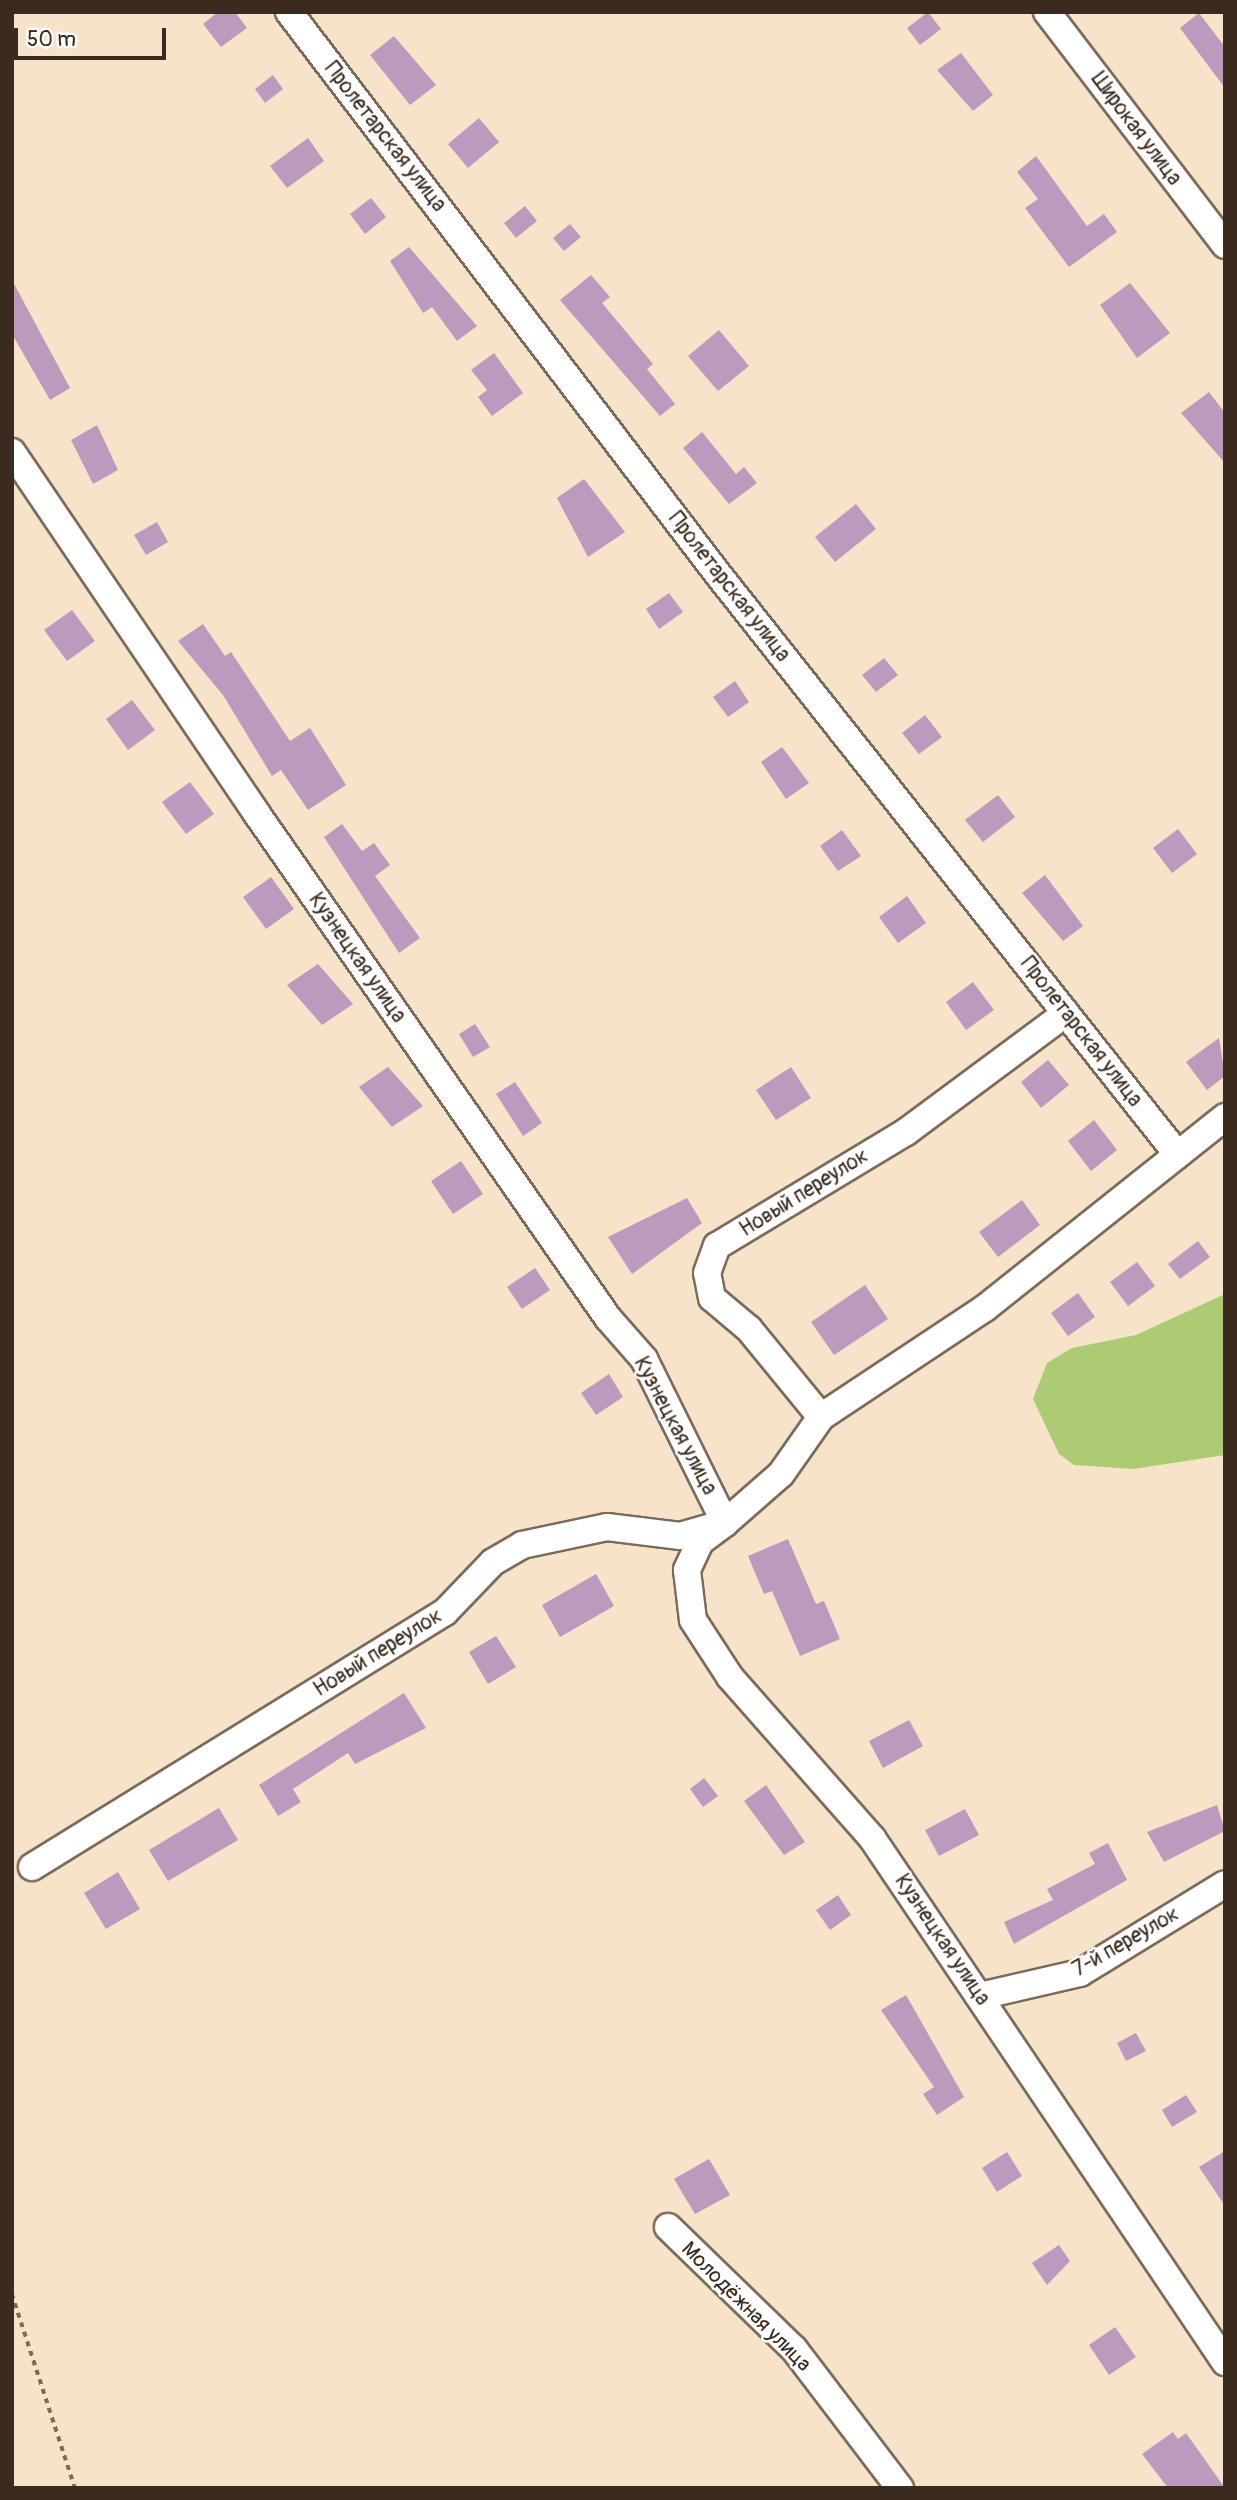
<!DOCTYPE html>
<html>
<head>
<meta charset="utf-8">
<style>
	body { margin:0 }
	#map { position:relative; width:1237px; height:2500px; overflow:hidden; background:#f6e3ca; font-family:Pangolin,sans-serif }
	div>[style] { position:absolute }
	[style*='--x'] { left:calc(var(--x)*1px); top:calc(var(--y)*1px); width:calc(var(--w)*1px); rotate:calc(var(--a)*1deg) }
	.green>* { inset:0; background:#adcb73 }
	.building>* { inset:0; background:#bd99be }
	.path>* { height:3.5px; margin-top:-1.75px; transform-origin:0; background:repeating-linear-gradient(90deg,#7c6b5a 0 5px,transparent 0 10px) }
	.roads { filter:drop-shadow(2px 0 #7c6b5a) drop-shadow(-2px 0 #7c6b5a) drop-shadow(0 2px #7c6b5a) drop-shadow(0 -2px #7c6b5a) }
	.minor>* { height:26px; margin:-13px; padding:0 13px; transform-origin:13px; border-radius:13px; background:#fff }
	span { translate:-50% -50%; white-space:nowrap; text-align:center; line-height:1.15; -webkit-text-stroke:5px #fff; paint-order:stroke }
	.street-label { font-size:21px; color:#3b2a1e }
	.frame { position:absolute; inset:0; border:14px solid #3b2a1e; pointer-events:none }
	.scale { position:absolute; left:14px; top:28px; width:152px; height:32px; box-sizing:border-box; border:4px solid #3b2a1e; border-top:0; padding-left:9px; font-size:21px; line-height:24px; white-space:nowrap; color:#3b2a1e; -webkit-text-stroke:5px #fff; paint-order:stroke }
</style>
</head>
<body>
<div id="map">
	<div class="green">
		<i style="clip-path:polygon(1225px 1294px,1225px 1455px,1133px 1469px,1074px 1465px,1059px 1454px,1033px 1399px,1047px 1363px,1072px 1348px,1136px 1335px)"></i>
	</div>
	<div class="building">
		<i style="clip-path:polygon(218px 12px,235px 12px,247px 28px,221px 47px,203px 24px)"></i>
		<i style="clip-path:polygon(928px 12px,941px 29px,920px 45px,907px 28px)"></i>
		<i style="clip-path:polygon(1199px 13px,1225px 47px,1225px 88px,1180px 28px)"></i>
		<i style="clip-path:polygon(394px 36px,436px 85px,410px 105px,370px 55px)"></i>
		<i style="clip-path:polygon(961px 53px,993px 95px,973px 111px,937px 70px)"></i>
		<i style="clip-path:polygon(273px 75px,283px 89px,265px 103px,255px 89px)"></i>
		<i style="clip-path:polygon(479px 118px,499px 142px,468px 168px,448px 144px)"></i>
		<i style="clip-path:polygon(308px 138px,324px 161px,287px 188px,270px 166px)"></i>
		<i style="clip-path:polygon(1036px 156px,1087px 226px,1104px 214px,1117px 232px,1069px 267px,1025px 208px,1038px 199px,1017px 172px)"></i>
		<i style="clip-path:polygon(371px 198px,386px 217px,365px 234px,350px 214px)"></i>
		<i style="clip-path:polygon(525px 206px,537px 221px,516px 238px,504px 223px)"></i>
		<i style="clip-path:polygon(570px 224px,581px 237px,564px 251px,553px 238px)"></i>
		<i style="clip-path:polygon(409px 247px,477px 326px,457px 341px,432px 307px,423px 313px,390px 261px)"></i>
		<i style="clip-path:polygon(591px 275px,610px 297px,602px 303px,653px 364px,647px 369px,675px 404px,660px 416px,560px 300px)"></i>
		<i style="clip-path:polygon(12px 280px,70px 388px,50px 400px,12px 334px)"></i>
		<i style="clip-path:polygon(1130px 283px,1170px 333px,1137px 358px,1100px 305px)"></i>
		<i style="clip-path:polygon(719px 330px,749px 366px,718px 391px,688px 356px)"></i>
		<i style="clip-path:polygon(494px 353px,523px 393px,492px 416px,478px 397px,487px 390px,471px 370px)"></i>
		<i style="clip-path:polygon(1209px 392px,1225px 413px,1225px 463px,1181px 413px)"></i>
		<i style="clip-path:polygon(97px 425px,118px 470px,93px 484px,71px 440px)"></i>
		<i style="clip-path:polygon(702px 432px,736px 474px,744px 467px,757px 483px,729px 504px,683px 448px)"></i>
		<i style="clip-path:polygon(584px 479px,625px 532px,588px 557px,557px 498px)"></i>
		<i style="clip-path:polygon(856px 504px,876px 529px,835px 562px,815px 537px)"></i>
		<i style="clip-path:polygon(157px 522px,168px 542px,146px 555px,134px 535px)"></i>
		<i style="clip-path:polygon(669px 593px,683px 612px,659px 629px,646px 609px)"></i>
		<i style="clip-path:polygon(72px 610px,95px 641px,67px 661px,44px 630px)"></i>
		<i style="clip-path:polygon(203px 624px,225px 656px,231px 652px,290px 741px,310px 728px,346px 785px,308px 810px,281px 770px,272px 776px,223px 695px,178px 641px)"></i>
		<i style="clip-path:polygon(884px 658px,898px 675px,876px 692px,862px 675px)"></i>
		<i style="clip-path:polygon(735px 681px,749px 702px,728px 717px,713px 697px)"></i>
		<i style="clip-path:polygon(132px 700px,155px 730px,128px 750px,106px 719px)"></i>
		<i style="clip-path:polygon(925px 715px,942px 737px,919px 754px,902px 733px)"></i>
		<i style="clip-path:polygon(782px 747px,809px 783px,786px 799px,761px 762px)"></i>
		<i style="clip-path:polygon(190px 782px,214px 814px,186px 834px,162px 802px)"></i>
		<i style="clip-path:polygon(998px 795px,1015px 817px,983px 842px,965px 820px)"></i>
		<i style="clip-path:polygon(342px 824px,362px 851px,374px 843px,390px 865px,375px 876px,420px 938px,399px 953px,324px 837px)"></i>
		<i style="clip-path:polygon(1178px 829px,1197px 854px,1172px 873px,1153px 848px)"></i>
		<i style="clip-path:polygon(842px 830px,861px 856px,838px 871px,820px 846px)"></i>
		<i style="clip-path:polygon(1045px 875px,1083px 926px,1063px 941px,1022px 893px)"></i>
		<i style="clip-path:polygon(271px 877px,294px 909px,266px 929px,243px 897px)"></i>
		<i style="clip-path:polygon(907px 896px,926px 923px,898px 943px,879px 917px)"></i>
		<i style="clip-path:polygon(318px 964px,353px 1004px,322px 1025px,287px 985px)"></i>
		<i style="clip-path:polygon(973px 982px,994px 1010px,966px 1030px,946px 1002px)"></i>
		<i style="clip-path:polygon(475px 1024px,490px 1047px,473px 1057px,459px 1034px)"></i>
		<i style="clip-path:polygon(1219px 1038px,1225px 1076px,1207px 1090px,1186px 1062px)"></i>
		<i style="clip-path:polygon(1048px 1060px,1069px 1085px,1041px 1108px,1021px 1082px)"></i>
		<i style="clip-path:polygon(388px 1067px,423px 1106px,392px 1127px,359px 1087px)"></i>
		<i style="clip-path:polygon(791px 1067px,811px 1098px,776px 1120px,756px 1090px)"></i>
		<i style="clip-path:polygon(515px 1082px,542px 1123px,523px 1136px,496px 1094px)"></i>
		<i style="clip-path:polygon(1094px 1120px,1117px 1150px,1091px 1171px,1068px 1141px)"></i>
		<i style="clip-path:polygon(461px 1161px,483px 1194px,453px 1214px,431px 1181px)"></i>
		<i style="clip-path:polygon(687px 1198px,702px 1223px,632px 1274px,608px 1237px)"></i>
		<i style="clip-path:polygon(1022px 1200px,1040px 1225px,998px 1257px,979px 1232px)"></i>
		<i style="clip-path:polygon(1198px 1241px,1210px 1257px,1180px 1279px,1168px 1264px)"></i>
		<i style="clip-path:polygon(1137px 1262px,1155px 1286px,1128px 1306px,1110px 1282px)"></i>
		<i style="clip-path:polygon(535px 1268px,550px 1290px,522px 1309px,507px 1287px)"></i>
		<i style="clip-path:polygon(865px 1285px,888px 1319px,834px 1355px,811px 1322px)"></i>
		<i style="clip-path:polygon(1078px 1293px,1095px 1317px,1068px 1336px,1051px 1313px)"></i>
		<i style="clip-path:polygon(609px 1374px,623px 1397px,596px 1415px,581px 1393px)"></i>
		<i style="clip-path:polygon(788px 1539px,816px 1604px,824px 1601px,840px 1639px,800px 1656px,772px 1591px,764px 1594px,748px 1556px)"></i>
		<i style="clip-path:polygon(596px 1574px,614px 1606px,560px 1637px,542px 1605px)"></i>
		<i style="clip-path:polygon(496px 1636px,516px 1667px,488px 1684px,469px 1652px)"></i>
		<i style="clip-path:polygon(404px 1693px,426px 1728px,355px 1764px,348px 1753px,293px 1789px,301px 1802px,278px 1816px,259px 1785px)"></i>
		<i style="clip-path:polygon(909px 1720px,923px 1746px,883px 1768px,869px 1741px)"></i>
		<i style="clip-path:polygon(704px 1778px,718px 1796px,703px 1807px,690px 1789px)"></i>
		<i style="clip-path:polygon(766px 1785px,805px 1842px,784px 1855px,744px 1801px)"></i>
		<i style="clip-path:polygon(1217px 1805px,1225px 1831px,1164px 1862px,1147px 1832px)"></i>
		<i style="clip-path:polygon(219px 1808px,238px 1840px,168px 1881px,149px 1850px)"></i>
		<i style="clip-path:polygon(965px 1809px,979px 1835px,939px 1856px,925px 1830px)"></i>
		<i style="clip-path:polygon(1108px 1843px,1127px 1880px,1014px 1944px,1004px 1922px,1053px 1900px,1047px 1889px,1095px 1864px,1089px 1853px)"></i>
		<i style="clip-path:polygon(118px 1872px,140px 1909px,106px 1929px,84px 1893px)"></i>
		<i style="clip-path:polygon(838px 1895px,851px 1915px,830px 1930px,816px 1910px)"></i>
		<i style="clip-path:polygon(906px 1995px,964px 2097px,937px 2115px,923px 2094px,934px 2087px,881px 2010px)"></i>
		<i style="clip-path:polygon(1136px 2033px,1146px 2051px,1126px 2061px,1117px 2043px)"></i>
		<i style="clip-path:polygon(1186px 2095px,1197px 2112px,1172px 2127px,1162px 2110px)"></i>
		<i style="clip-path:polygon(1225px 2151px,1225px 2206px,1199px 2167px)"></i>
		<i style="clip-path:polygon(1007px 2152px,1022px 2176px,997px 2192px,982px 2168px)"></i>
		<i style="clip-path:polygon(709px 2159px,730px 2195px,695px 2214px,674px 2179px)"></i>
		<i style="clip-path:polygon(1059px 2245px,1070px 2261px,1047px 2285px,1032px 2263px)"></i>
		<i style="clip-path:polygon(1115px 2327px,1136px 2357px,1109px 2375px,1089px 2345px)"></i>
		<i style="clip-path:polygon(1173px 2432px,1178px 2439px,1186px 2433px,1225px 2488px,1168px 2488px,1142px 2454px)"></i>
	</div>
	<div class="path">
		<i style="--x:12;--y:2294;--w:204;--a:72"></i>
	</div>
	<div class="roads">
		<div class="minor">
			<i style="--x:289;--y:12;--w:706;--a:52.66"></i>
			<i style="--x:717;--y:573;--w:742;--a:51.62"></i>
			<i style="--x:1047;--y:12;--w:293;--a:52.6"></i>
			<i style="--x:12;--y:452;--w:437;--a:55.9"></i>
			<i style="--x:257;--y:814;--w:614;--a:55.15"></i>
			<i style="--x:608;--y:1318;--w:55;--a:48.7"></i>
			<i style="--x:644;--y:1359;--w:183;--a:63.7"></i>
			<i style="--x:725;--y:1523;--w:31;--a:143"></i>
			<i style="--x:700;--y:1542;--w:31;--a:115"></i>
			<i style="--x:687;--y:1570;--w:50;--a:83.2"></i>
			<i style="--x:693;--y:1620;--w:68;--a:57"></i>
			<i style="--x:730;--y:1677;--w:215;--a:48.6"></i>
			<i style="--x:872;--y:1838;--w:632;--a:56.03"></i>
			<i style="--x:821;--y:1417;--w:114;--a:-129.3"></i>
			<i style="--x:749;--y:1329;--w:48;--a:-140"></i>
			<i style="--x:712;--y:1298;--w:25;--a:-101"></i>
			<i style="--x:707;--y:1273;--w:29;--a:-70"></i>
			<i style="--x:717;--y:1246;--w:221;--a:-31.1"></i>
			<i style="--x:906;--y:1132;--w:199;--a:-36.6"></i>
			<i style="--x:32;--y:1867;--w:485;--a:-31.7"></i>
			<i style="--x:445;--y:1612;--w:69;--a:-46.2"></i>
			<i style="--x:493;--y:1562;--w:34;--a:-30"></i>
			<i style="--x:522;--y:1545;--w:87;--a:-12"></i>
			<i style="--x:607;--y:1527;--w:74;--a:7"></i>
			<i style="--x:680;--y:1536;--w:47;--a:-16.1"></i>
			<i style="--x:725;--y:1523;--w:74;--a:-41.2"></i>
			<i style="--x:781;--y:1474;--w:70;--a:-54.9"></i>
			<i style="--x:821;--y:1417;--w:197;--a:-33.6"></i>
			<i style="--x:985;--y:1308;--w:307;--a:-38.5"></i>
			<i style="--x:980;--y:1996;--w:103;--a:-13"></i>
			<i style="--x:1080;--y:1973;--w:170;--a:-31.5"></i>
			<i style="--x:668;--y:2227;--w:175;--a:44.1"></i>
			<i style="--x:794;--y:2349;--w:175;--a:52.7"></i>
		</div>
	</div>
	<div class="street-label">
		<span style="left:1136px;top:129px;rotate:53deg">Широкая улица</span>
		<span style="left:385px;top:137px;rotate:52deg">Пролетарская улица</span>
		<span style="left:729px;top:587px;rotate:52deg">Пролетарская улица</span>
		<span style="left:357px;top:958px;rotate:55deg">Кузнецкая улица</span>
		<span style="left:1081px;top:1032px;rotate:52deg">Пролетарская улица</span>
		<span style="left:804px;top:1193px;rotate:-32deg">Новый переулок</span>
		<span style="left:675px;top:1426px;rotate:62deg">Кузнецкая улица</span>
		<span style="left:378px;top:1653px;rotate:-32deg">Новый переулок</span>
		<span style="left:942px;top:1940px;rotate:56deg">Кузнецкая улица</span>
		<span style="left:1126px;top:1942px;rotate:-30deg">7-й переулок</span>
		<span style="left:746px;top:2307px;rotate:45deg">Молодёжная улица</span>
	</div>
	<div class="frame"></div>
	<div class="scale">50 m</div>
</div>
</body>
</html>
